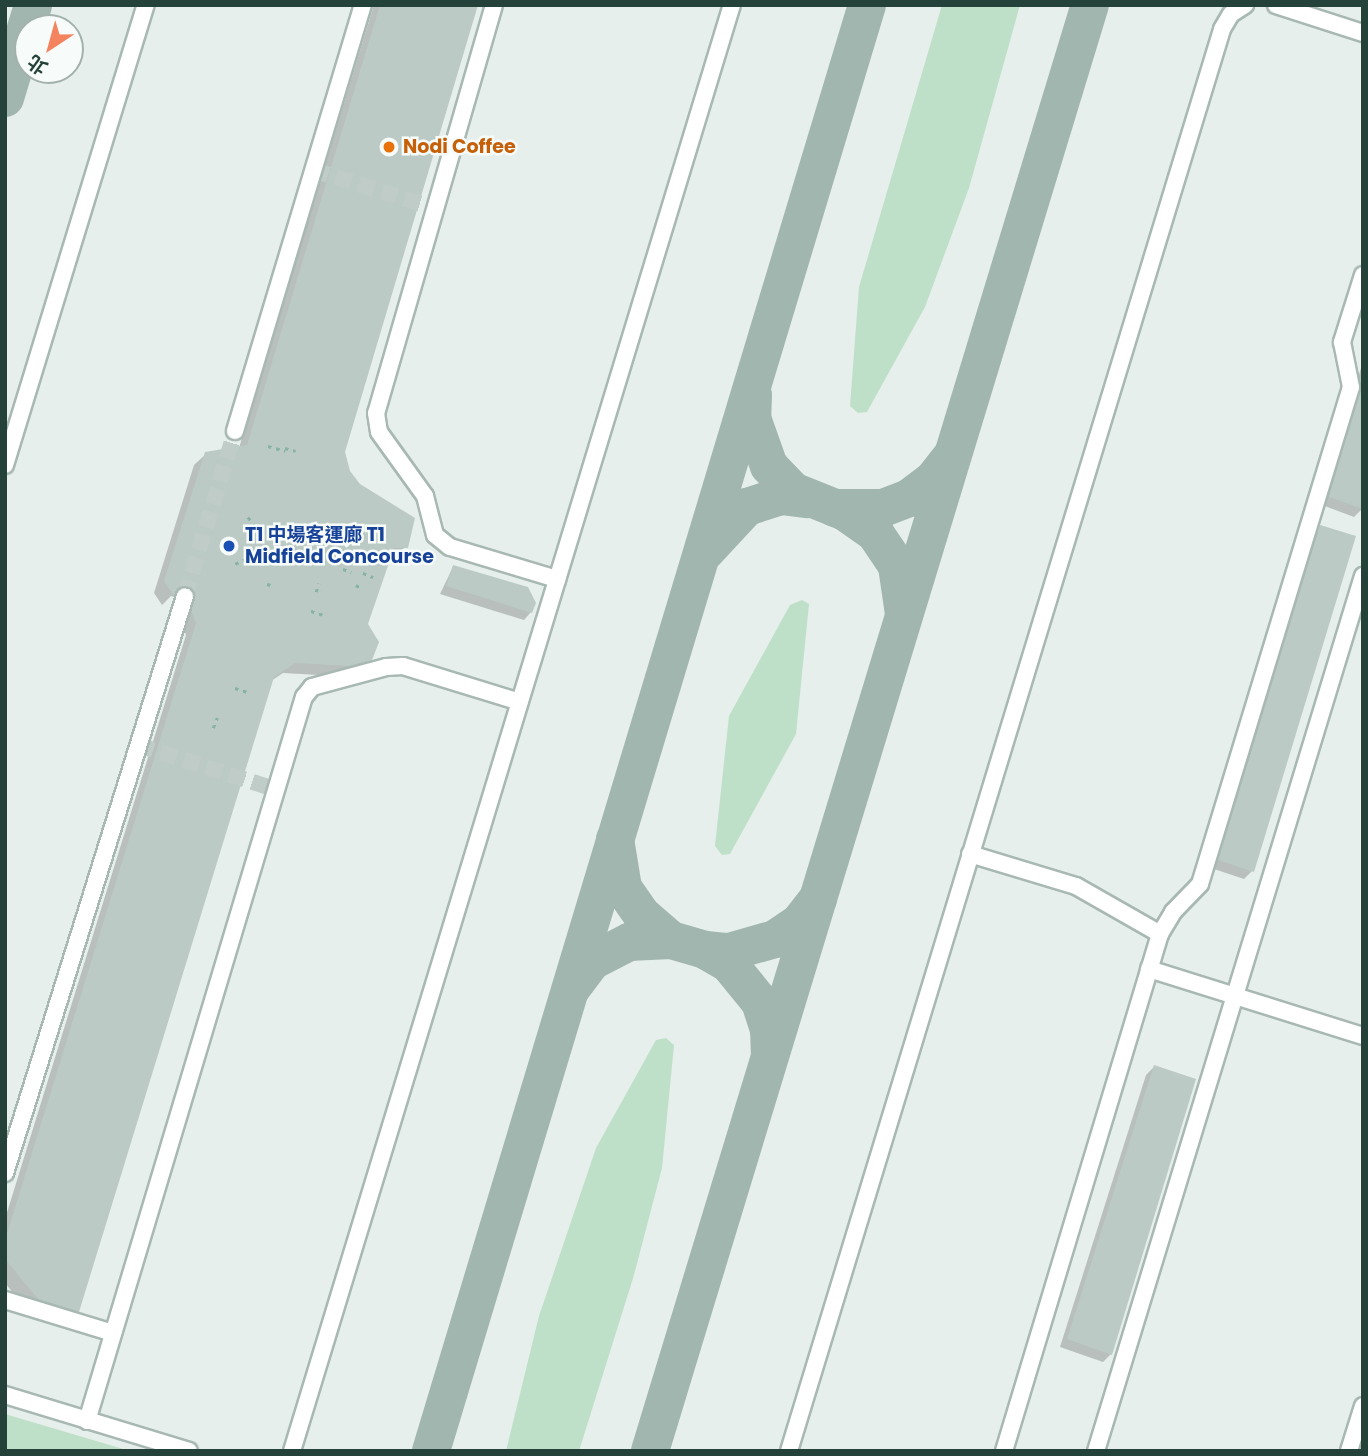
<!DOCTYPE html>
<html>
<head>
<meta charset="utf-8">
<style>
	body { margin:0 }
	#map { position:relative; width:1368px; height:1456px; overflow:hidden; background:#e6efeb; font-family:Poppins,"Noto Sans TC",sans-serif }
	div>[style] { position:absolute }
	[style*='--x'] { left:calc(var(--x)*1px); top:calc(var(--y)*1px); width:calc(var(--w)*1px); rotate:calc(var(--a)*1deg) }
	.green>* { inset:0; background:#bfe0c8 }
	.shadow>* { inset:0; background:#0003 }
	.taxiway>* { height:38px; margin:-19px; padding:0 19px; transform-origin:19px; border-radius:19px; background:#a2b6b0 }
	.building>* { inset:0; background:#bbcac4 }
	.minor-tunnel>* { height:16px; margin-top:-8px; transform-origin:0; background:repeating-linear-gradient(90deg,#bfccc8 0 16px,transparent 0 24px) }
	.path>* { height:2.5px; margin-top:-1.25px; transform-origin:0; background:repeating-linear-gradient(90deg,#86b3a5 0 3.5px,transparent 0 8.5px) }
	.roads { filter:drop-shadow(2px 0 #a8b8b2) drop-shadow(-2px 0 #a8b8b2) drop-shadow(0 2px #a8b8b2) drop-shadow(0 -2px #a8b8b2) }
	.minor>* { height:16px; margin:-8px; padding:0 8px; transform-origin:8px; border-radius:8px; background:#fff }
	.dots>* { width:19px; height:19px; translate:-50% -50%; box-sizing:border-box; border:4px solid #f7fbf9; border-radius:50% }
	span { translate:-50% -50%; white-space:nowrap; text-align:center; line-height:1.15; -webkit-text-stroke:5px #f7fbf9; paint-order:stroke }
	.food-label { font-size:19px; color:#c56008; font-weight:700 }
	.left { translate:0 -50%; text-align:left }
	.transit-label { font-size:19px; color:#164399; font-weight:700 }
	.frame { position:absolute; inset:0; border:7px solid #24423a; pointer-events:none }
	.north { position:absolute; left:14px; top:14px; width:70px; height:70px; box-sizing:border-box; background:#f7fbf9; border:2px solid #a3b1ad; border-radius:50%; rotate:216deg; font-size:19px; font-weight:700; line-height:28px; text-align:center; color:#24423a }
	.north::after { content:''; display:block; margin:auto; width:24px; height:32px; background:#f4845f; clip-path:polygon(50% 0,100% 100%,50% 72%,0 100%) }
</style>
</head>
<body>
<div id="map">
	<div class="green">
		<i style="clip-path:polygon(942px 5px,1020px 5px,969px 188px,925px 307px,867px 412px,858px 413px,850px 406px,859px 287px)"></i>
		<i style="clip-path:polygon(802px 600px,809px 604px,796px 734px,730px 854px,722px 855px,715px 846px,729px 716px,790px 605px)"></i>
		<i style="clip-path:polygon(666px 1038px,674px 1045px,662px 1168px,634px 1275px,579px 1451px,506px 1451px,539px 1316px,596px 1148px,656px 1040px)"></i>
		<i style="clip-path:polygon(5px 1414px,130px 1451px,5px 1451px)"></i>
	</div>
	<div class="shadow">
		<i style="clip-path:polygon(374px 5px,477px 5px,343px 452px,348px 472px,406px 547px,388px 558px,366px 624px,371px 659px,359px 670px,337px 676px,283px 673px,271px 681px,77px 1311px,66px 1322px,27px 1310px,5px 1283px,5px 1219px,186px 635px,181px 623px,183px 600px,171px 596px,162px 605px,154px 593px,194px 465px,206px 454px,239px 448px)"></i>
		<i style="clip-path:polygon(1363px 361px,1363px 508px,1354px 517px,1322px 505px)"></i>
		<i style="clip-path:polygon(1321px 527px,1252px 871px,1244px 879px,1211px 868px,1313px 535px)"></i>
		<i style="clip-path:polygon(453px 567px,531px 612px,524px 620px,440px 594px)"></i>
		<i style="clip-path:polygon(1154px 1067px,1111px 1354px,1103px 1362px,1060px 1347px,1146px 1075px)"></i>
	</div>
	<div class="taxiway">
		<i style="--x:5;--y:98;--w:97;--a:-73.2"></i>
		<i style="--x:753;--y:395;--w:23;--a:92"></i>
		<i style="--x:752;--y:418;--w:51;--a:70.5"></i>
		<i style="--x:769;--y:466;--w:35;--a:46"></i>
		<i style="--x:793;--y:491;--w:56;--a:22"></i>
		<i style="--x:845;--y:512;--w:37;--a:35"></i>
		<i style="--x:875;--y:533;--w:40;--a:56"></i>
		<i style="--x:897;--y:566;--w:49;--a:81.7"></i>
		<i style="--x:835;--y:508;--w:48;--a:0"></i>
		<i style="--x:883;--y:508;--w:28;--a:-21"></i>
		<i style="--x:909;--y:498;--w:30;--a:-37"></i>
		<i style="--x:933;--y:480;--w:29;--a:-52"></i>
		<i style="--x:705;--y:552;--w:62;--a:-47"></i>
		<i style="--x:747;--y:507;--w:36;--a:-18"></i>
		<i style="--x:781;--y:496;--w:26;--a:7"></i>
		<i style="--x:615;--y:839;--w:50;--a:80.7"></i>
		<i style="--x:623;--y:888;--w:33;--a:55"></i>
		<i style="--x:642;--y:915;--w:38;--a:41"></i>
		<i style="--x:705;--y:950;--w:24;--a:5"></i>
		<i style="--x:729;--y:952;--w:48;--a:-15.8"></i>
		<i style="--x:775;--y:939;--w:29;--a:-34"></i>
		<i style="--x:799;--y:923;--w:31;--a:-52"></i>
		<i style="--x:571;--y:989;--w:35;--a:-53"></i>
		<i style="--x:592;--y:961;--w:42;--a:-27.2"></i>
		<i style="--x:629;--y:942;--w:42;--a:-2.7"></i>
		<i style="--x:671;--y:940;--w:35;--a:16"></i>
		<i style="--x:705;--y:950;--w:28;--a:30"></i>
		<i style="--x:729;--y:964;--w:49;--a:50.8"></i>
		<i style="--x:760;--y:1002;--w:28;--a:72"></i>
		<i style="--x:769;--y:1029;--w:26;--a:88"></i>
		<i style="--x:431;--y:1451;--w:1510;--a:-73.22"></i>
		<i style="--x:650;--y:1451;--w:1511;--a:-73.08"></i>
	</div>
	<div class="building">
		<i style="clip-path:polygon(380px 5px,478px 5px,345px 452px,350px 471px,360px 484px,415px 518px,408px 548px,394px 548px,368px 624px,379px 642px,372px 660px,349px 666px,295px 663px,274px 677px,79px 1312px,38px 1299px,5px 1259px,5px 1240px,196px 623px,191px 611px,193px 589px,182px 586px,174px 596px,164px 581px,205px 452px,247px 445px)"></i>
		<i style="clip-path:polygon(1360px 380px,1363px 380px,1363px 509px,1329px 497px)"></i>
		<i style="clip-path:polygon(1320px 525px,1356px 536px,1254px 872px,1218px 860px)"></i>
		<i style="clip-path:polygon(453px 565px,528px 587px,536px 603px,532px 613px,446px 586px)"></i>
		<i style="clip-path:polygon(1154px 1065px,1196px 1079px,1112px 1355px,1067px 1339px)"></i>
	</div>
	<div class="minor-tunnel">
		<i style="--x:313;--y:170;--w:128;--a:17.3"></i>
		<i style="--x:185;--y:596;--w:172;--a:-73.1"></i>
		<i style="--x:138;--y:745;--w:146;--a:17.9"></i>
	</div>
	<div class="path">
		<i style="--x:268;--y:446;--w:18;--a:16"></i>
		<i style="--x:285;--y:448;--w:11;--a:15"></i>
		<i style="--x:248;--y:517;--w:18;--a:52"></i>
		<i style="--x:282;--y:534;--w:18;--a:16"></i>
		<i style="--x:317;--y:546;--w:7;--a:-74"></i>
		<i style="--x:340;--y:550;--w:17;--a:21"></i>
		<i style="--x:329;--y:551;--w:9;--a:-72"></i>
		<i style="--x:235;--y:564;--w:14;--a:-25"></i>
		<i style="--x:343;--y:569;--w:9;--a:21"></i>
		<i style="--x:363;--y:573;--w:11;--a:22"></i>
		<i style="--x:267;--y:584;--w:8;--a:14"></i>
		<i style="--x:356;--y:585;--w:6;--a:31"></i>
		<i style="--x:316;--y:592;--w:9;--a:-72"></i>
		<i style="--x:311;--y:611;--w:16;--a:18"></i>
		<i style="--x:235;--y:688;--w:13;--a:18"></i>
		<i style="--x:213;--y:728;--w:11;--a:-68"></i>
	</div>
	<div class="roads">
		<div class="minor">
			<i style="--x:494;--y:5;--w:425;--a:106.1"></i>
			<i style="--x:376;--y:413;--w:19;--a:81"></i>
			<i style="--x:379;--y:432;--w:79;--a:54.3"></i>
			<i style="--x:425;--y:496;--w:40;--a:75.6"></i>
			<i style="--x:435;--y:535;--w:19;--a:39"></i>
			<i style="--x:450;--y:547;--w:112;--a:16.7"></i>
			<i style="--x:1276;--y:5;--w:91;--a:17.8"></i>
			<i style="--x:235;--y:431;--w:445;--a:-73.3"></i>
			<i style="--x:5;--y:465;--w:481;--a:-73"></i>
			<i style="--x:970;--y:854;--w:111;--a:16.8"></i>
			<i style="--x:1076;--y:886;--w:97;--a:29.7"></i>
			<i style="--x:1149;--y:969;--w:224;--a:17.4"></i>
			<i style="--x:5;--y:1173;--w:604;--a:-72.67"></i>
			<i style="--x:5;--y:1300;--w:113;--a:17"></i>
			<i style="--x:5;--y:1395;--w:192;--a:16.9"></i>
			<i style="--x:87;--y:1421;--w:756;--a:-73.32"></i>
			<i style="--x:304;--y:697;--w:13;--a:-51"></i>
			<i style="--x:312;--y:687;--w:77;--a:-15.1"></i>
			<i style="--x:386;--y:667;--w:17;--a:-3"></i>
			<i style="--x:403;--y:666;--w:122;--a:17.1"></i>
			<i style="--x:292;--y:1451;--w:1511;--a:-73.08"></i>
			<i style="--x:789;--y:1451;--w:1486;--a:-73.06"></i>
			<i style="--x:1222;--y:29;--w:17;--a:-59"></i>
			<i style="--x:1231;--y:14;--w:17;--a:-33"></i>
			<i style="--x:1004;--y:1451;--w:540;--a:-73.21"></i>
			<i style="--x:1160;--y:934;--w:26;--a:-59"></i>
			<i style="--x:1173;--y:912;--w:39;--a:-46"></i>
			<i style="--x:1200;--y:884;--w:519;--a:-73.1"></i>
			<i style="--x:1351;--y:387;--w:46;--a:-101.3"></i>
			<i style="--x:1342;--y:342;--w:70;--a:-72.6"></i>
			<i style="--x:1096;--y:1451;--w:915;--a:-73.03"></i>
			<i style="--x:1349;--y:1451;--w:47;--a:-72.7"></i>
		</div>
	</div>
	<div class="dots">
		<i style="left:389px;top:147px;background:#e8710a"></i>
		<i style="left:229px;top:546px;background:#1a4fb4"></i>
	</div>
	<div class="food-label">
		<span class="left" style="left:403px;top:147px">Nodi Coffee</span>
	</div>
	<div class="transit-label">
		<span class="left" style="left:245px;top:546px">T1 中場客運廊 T1<br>Midfield Concourse</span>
	</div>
	<div class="frame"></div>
	<div class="north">北</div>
</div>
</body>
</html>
